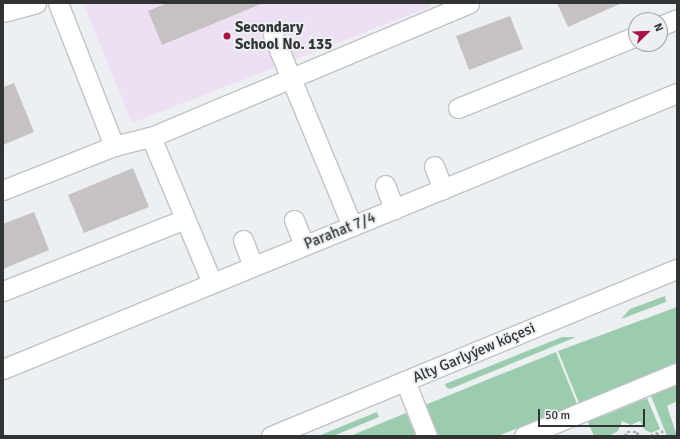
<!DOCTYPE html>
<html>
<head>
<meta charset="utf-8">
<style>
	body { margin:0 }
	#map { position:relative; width:680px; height:439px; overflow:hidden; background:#edf0f2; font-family:Signika,sans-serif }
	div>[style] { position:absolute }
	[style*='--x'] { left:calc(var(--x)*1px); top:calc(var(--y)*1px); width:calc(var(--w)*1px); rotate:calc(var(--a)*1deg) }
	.education>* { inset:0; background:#ede0f4 }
	.green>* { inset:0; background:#9bccae }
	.building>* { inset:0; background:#c7c2c2 }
	.path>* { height:2.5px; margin-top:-1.25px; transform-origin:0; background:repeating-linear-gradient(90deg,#a8aaac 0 3px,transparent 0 6px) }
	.roads { filter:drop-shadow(1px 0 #c0c3c6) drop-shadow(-1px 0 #c0c3c6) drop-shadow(0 1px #c0c3c6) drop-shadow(0 -1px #c0c3c6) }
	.minor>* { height:19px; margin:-9.5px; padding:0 9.5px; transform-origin:9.5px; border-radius:9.5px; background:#fff }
	.dots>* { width:11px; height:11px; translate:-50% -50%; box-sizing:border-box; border:2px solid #edf0f2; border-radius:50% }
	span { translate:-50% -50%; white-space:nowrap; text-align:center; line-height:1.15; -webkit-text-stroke:4px #edf0f2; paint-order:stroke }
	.poi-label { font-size:15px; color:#323334; font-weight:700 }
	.left { translate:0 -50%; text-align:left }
	.street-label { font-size:15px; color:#323334 }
	.frame { position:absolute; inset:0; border:4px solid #323334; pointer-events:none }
	.north { position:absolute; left:628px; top:12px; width:40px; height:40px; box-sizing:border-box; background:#edf0f2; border:1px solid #a2a4a6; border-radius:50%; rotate:67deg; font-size:11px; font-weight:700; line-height:16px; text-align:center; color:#323334 }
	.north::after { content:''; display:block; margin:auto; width:14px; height:18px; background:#a81245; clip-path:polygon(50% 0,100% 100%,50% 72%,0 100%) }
	.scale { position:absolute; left:538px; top:409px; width:107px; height:18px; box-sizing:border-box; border:2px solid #323334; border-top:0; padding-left:5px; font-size:12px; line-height:14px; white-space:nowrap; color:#323334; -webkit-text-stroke:3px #edf0f2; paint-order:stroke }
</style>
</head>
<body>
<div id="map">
	<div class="education">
		<i style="clip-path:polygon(83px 3px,429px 3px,430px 7px,132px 123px)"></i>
	</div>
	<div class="green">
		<i style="clip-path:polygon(665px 296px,666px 302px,621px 319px,630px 309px)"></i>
		<i style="clip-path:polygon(677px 307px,677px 363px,579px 403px,558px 351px)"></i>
		<i style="clip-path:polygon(562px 337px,576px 337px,450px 389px,446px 387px,445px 384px)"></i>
		<i style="clip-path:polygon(556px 352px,577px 404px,498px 436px,438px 436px,425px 405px)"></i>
		<i style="clip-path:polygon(677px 385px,677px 401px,667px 406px,677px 436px,667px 436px,651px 396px)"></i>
		<i style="clip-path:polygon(647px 398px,660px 429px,651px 433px,645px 430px,640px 421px,631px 425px,622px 421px,618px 431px,609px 436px,594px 436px,588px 422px)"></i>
		<i style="clip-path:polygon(377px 412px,379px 417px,333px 436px,318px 436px)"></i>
		<i style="clip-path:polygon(406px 413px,416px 436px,350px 436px)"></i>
	</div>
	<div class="building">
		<i style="clip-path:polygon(167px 3px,263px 3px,162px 45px,148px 11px)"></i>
		<i style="clip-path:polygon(557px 3px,622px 3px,568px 27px)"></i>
		<i style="clip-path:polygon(510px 16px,523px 49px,469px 70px,456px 36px)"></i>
		<i style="clip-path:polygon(14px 83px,34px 132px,3px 145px,3px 87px)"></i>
		<i style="clip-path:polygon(133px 168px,149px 207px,84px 233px,68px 195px)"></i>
		<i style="clip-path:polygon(34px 212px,49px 250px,3px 269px,3px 224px)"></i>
	</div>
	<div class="path">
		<i style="--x:625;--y:436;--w:4;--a:-63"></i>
		<i style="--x:627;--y:432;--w:10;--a:0"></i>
		<i style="--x:637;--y:432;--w:4;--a:63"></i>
		<i style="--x:650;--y:436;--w:14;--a:-21"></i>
	</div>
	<div class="roads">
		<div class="minor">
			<i style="--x:58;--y:3;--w:154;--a:68.6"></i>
			<i style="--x:3;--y:12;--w:34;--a:-15"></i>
			<i style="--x:660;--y:26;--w:18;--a:-22"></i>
			<i style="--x:273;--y:35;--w:207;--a:67.5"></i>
			<i style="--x:458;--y:108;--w:192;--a:-22"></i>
			<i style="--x:151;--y:137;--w:158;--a:67.3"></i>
			<i style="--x:434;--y:166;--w:25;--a:69"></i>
			<i style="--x:385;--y:185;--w:26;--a:69"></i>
			<i style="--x:3;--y:190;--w:119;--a:-21.6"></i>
			<i style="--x:114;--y:146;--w:38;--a:-14"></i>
			<i style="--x:151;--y:137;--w:345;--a:-22.8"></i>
			<i style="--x:294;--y:220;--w:27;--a:68"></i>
			<i style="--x:243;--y:240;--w:28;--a:69"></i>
			<i style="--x:3;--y:291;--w:196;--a:-21.6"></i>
			<i style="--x:3;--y:369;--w:728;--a:-22.27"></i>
			<i style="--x:405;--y:381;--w:59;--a:68.2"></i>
			<i style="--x:271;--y:436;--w:439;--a:-22.4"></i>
			<i style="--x:524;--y:436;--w:165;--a:-22.4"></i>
		</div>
	</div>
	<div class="dots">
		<i style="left:227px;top:36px;background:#a81245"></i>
	</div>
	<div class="poi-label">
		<span class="left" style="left:235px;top:36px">Secondary<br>School No. 135</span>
	</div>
	<div class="street-label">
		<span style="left:340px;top:231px;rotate:-22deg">Parahat 7/4</span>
		<span style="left:474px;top:353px;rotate:-23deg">Alty Garlyýew köçesi</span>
	</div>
	<div class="frame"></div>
	<div class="north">N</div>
	<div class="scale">50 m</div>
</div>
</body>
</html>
